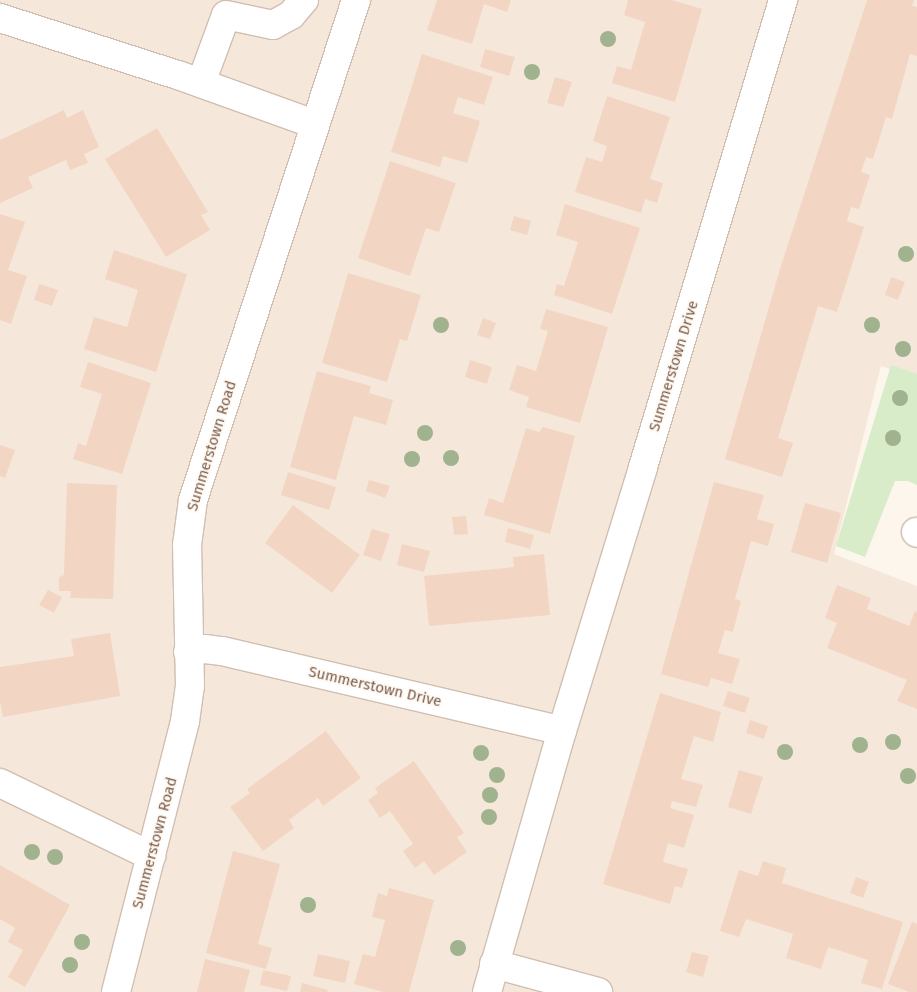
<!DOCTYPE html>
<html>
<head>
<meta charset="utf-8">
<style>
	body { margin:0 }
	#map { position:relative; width:917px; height:992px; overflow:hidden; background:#fdf6ec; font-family:"Fira Sans",sans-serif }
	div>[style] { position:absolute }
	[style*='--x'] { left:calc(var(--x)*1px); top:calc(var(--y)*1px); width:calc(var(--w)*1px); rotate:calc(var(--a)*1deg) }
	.residential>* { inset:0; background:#f5e8da }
	.green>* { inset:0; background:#d8ecc9 }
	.building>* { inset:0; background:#f3d5c3 }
	.roads { filter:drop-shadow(1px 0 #d1beb0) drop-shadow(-1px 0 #d1beb0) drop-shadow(0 1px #d1beb0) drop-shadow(0 -1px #d1beb0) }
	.minor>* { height:28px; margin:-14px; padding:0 14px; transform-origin:14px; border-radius:14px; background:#fff }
	.trees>* { width:16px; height:16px; margin:-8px; border-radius:50%; background:#a0b28e }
	span { translate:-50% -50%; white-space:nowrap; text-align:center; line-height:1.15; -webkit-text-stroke:4px #fffaf3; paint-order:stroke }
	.street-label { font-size:15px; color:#7a5c4d }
</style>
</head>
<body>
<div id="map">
	<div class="residential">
		<i style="clip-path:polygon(0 0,917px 0,917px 379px,881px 366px,834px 554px,917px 586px,917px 992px,0 992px)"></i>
	</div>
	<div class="green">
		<i style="clip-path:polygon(891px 365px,917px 374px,917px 485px,908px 481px,895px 481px,865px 557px,836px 546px)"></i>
	</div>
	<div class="building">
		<i style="clip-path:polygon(437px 0,511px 0,507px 12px,484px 4px,472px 44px,427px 30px)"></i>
		<i style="clip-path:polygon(628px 0,672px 0,702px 9px,675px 102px,612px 83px,617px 66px,631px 70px,645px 22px,624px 15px)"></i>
		<i style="clip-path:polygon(867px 0,914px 0,912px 6px,917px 7px,917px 56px,910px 54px,892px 119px,886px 117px,873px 159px,866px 157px,861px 172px,870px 175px,859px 209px,851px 207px,847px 221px,864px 227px,837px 312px,818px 306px,778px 438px,793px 443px,782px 477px,725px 459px,780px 269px)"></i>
		<i style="clip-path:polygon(485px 49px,515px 57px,509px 76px,480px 67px)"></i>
		<i style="clip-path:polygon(422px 54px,493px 77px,484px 105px,458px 97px,453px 113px,480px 121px,467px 163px,443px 156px,440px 167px,391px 152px)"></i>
		<i style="clip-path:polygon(555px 77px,572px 82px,563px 107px,547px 103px)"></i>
		<i style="clip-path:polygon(607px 96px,670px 117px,650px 179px,663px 183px,657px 203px,645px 199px,641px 213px,575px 192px,586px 157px,602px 162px,607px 146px,593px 141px)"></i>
		<i style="clip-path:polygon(64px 110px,67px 118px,83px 110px,99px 147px,84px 154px,88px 163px,70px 170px,66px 160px,28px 177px,33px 188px,0 203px,0 140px)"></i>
		<i style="clip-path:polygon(157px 128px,208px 212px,201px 215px,210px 230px,166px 257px,105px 159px)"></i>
		<i style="clip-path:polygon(390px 161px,456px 183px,439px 232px,426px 228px,410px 276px,358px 258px)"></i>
		<i style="clip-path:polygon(565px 204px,640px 228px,612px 314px,554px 295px,557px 284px,564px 286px,578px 242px,556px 235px)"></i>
		<i style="clip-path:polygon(0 214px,25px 222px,8px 270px,27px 276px,11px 324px,0 320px)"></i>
		<i style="clip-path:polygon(514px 216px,531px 221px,527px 235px,510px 230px)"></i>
		<i style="clip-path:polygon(114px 250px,187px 274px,156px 372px,84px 349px,94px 317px,127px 327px,138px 290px,105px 279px)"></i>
		<i style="clip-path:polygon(348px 273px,421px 295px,407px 341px,400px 339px,387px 382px,322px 363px)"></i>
		<i style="clip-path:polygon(891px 277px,905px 282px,898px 300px,885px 295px)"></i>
		<i style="clip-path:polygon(39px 284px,58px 290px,52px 306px,34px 300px)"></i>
		<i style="clip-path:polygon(546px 309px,608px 327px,580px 423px,526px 407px,529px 397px,509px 390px,517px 365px,536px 371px,548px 331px,540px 329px)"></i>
		<i style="clip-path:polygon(483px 318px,496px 323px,490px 339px,477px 335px)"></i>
		<i style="clip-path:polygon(470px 360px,492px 367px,487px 384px,465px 377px)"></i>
		<i style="clip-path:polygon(88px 362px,151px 383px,122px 474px,73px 459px,78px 443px,86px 446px,102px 394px,80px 387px)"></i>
		<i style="clip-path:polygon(317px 371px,371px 386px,369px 393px,393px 400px,386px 425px,354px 416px,336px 480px,290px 467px)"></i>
		<i style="clip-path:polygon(543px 427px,575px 436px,550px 534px,484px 515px,489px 498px,503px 503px,526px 428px,539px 432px)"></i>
		<i style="clip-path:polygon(0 445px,15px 450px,5px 478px,0 476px)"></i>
		<i style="clip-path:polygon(288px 472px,336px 487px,329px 510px,281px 495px)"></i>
		<i style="clip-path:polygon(369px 480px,390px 486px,385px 498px,366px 491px)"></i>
		<i style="clip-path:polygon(714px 482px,764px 495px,757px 519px,774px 524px,768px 546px,751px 541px,735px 599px,741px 601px,733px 632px,725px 630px,718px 653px,740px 659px,732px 684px,711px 678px,708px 687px,661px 674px)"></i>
		<i style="clip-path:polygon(67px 483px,117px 485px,113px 599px,70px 598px,71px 591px,59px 591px,59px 577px,64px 575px)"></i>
		<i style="clip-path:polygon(805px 503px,841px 513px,827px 563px,791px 552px)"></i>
		<i style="clip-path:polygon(293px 505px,360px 555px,332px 593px,265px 543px)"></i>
		<i style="clip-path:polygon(466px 516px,468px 534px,454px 535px,452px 517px)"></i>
		<i style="clip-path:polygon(508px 528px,534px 535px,530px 549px,505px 542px)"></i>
		<i style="clip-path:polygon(372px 529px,390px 534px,381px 561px,363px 555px)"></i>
		<i style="clip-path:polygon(402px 544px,430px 551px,424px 572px,397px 565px)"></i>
		<i style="clip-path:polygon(544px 554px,550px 615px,429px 626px,424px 576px,514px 567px,513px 557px)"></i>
		<i style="clip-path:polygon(837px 585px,871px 598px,867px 609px,909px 626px,915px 611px,917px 612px,917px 709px,897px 701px,907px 680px,827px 648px,837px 623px,825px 618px)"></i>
		<i style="clip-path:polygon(48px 590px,62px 597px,54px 613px,39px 605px)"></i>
		<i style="clip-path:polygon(110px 633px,120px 696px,3px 717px,0 701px,0 667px,74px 656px,71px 639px)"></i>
		<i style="clip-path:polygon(728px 691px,750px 698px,745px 713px,723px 706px)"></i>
		<i style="clip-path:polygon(660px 693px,721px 712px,713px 742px,694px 736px,681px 779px,703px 785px,696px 807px,672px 801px,670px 808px,694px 815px,684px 848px,668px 843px,663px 862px,688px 869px,682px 888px,675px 886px,670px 904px,603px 884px)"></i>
		<i style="clip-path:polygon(750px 720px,768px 726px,764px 739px,746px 733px)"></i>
		<i style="clip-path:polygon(326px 731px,361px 778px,323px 806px,318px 798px,289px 820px,294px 828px,263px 851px,230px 807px,250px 793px,247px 789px)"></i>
		<i style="clip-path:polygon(414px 761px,464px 833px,457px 837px,467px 852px,434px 875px,424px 861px,415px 868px,403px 851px,413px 844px,390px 811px,380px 818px,368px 800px,378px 793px,375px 788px)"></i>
		<i style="clip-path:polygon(739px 770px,763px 777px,751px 814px,728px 807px)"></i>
		<i style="clip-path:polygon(233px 851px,280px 864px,258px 944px,272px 948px,266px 969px,206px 953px)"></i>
		<i style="clip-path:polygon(763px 861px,786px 868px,782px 883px,903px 922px,882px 989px,861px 983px,868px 960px,828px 947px,821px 969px,786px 958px,793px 934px,746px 919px,739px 937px,720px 931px,739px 870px,758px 876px)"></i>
		<i style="clip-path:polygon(0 865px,70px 905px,25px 987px,8px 977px,23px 950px,8px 942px,15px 928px,0 919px)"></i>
		<i style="clip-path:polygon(856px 877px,869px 882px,863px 898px,850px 893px)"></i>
		<i style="clip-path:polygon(389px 888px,434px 900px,409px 992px,383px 992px,354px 984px,363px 954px,375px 957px,385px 920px,372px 917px,378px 893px,387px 896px)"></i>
		<i style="clip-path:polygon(912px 922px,917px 924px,917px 992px,909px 992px,888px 984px)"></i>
		<i style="clip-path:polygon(692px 952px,709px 956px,703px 977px,686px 972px)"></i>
		<i style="clip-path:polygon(318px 954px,350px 961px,345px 983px,313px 976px)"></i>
		<i style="clip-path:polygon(205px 959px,250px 970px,244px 992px,197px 992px)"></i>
		<i style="clip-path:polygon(263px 970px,291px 976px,287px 991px,260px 985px)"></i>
		<i style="clip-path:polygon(302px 983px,328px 990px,327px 992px,300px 992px)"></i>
	</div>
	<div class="roads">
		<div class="minor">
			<i style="--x:0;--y:18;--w:187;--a:17.8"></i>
			<i style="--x:178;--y:75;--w:145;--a:19.8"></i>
			<i style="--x:201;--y:83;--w:72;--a:-69.8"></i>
			<i style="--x:226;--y:15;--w:48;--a:12"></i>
			<i style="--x:273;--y:25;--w:21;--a:-29"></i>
			<i style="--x:291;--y:15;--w:20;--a:-49"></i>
			<i style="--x:916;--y:532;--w:1;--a:45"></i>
			<i style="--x:188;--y:652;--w:17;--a:-10"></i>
			<i style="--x:205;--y:649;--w:17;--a:7"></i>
			<i style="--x:222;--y:651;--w:349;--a:13.2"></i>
			<i style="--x:0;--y:783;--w:168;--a:25.8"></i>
			<i style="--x:494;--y:964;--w:108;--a:15.1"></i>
			<i style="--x:116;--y:992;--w:280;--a:-75.7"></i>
			<i style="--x:185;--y:721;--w:35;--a:-82"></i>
			<i style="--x:190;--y:686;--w:141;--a:-91.2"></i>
			<i style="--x:187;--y:545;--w:45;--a:-82.4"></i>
			<i style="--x:193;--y:500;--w:526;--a:-71.94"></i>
			<i style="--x:487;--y:992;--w:272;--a:-74"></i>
			<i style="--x:562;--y:731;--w:276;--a:-72.9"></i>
			<i style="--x:643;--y:467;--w:488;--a:-73.3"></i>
		</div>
	</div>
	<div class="trees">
		<i style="left:608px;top:39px"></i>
		<i style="left:532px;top:72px"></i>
		<i style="left:906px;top:254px"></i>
		<i style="left:441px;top:325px"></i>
		<i style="left:872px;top:325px"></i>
		<i style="left:903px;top:349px"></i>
		<i style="left:900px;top:398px"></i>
		<i style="left:425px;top:433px"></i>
		<i style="left:893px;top:438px"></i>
		<i style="left:451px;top:458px"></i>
		<i style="left:412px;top:459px"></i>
		<i style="left:893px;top:742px"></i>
		<i style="left:860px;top:745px"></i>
		<i style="left:785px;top:752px"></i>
		<i style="left:481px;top:753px"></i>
		<i style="left:497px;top:775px"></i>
		<i style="left:908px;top:776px"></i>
		<i style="left:490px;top:795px"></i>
		<i style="left:489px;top:817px"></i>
		<i style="left:32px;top:852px"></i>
		<i style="left:55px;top:857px"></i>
		<i style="left:308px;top:905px"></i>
		<i style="left:82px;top:942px"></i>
		<i style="left:458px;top:948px"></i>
		<i style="left:70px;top:965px"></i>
	</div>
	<div class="street-label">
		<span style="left:674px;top:366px;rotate:-73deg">Summerstown Drive</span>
		<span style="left:212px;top:446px;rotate:-73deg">Summerstown Road</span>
		<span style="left:375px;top:687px;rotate:13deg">Summerstown Drive</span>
		<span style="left:155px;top:843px;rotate:-75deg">Summerstown Road</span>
	</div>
</div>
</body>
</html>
